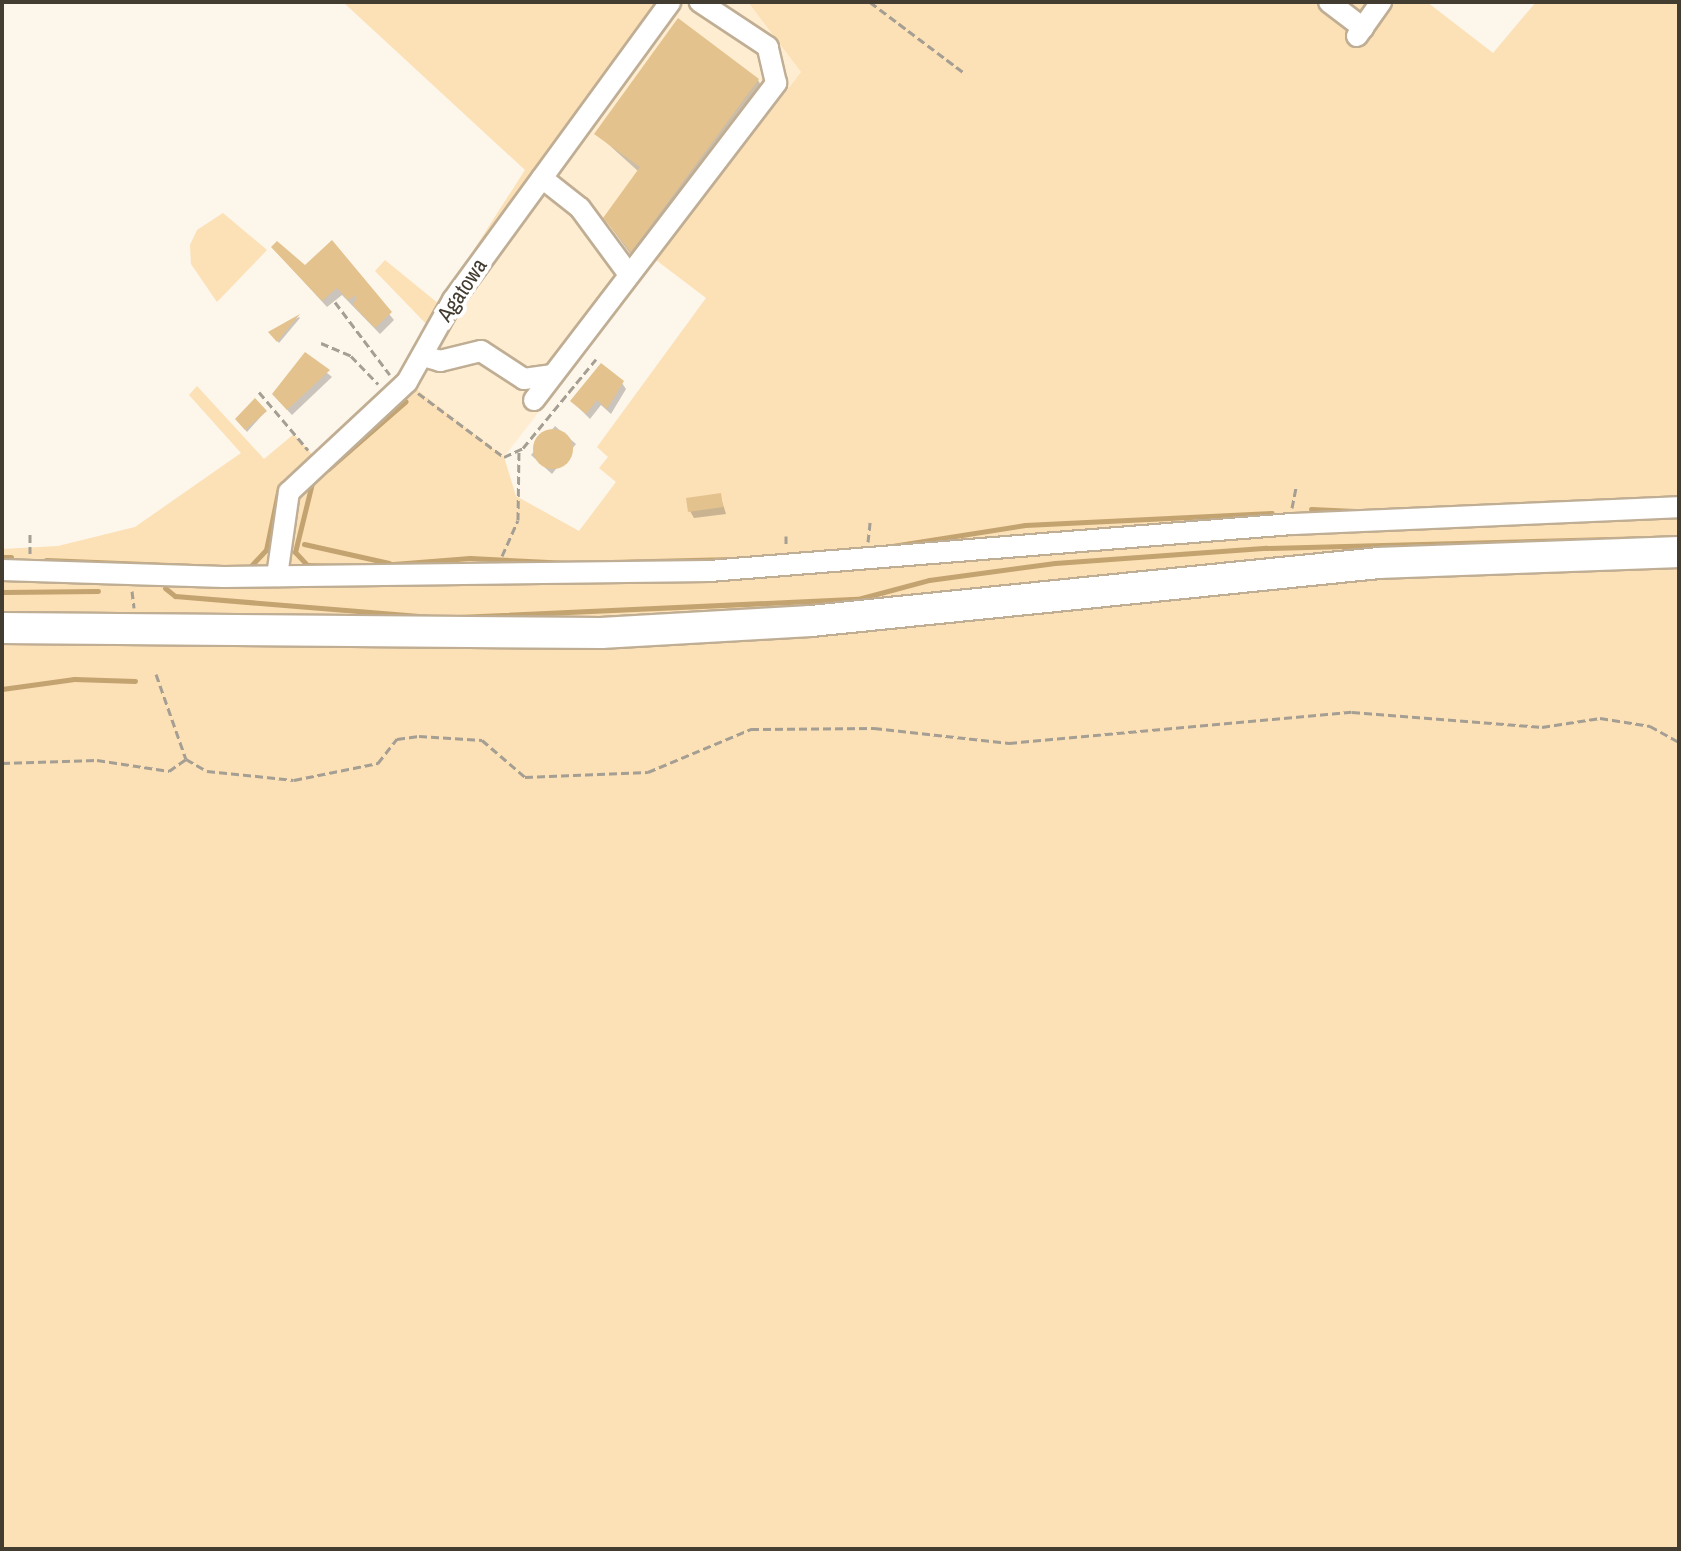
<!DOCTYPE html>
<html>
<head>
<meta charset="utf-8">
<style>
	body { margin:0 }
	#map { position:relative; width:1681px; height:1551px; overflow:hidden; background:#fdf6eb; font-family:"Archivo Narrow",sans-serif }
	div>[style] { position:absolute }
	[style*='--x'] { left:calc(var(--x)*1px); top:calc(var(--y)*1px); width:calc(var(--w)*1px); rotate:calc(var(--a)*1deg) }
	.built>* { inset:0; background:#ffedd2 }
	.green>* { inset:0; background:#fce0b6 }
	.shadow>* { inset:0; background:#0003 }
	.stream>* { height:5px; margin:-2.5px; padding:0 2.5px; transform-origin:2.5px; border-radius:2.5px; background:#c3a36f }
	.building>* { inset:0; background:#e3c28d }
	.round { border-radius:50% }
	.path>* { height:3px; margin-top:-1.5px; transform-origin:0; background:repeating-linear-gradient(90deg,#a59e93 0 8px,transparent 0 12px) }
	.roads { filter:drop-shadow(2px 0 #c0ae94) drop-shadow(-2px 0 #c0ae94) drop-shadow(0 2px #c0ae94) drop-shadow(0 -2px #c0ae94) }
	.minor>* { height:20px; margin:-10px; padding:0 10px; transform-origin:10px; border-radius:10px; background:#fff }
	.highway>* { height:30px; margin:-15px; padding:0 15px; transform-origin:15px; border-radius:15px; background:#fff }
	span { translate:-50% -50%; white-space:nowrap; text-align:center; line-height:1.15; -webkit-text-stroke:8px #fff; paint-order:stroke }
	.street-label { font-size:22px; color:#433c31 }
	.frame { position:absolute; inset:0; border:4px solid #433c31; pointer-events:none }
</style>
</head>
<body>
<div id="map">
	<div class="built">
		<i style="clip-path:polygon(670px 2px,748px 2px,801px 72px,504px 457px,495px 455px,407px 382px)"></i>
	</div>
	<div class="green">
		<i style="clip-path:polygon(343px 2px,670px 2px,434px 332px,375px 271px,385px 260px,439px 304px,525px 170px)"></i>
		<i style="clip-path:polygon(748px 2px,1427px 2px,1493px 53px,1536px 2px,1679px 2px,1679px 542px,526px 624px,2px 616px,2px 549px,58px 546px,135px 527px,241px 453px,189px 395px,197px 386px,264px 459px,294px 434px,320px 463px,407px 382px,504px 457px,516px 496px,579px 531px,616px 482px,599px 468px,608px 457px,597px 447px,706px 298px,656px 260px,801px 72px)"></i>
		<i style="clip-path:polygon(223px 213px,267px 250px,217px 302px,191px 264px,190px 245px,197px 230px)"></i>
		<i style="clip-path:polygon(1679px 566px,1679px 1549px,2px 1549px,2px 641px,528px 646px,784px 635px,1357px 581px)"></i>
	</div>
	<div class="shadow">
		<i style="clip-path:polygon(758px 80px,764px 91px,634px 259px,612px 229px,639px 172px,597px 134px)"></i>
		<i style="clip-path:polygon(331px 243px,394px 320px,380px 334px,342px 295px,327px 307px,273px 248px,305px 268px)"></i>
		<i style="clip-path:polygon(299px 317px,300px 318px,279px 343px,271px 332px)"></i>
		<i style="clip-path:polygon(305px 355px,332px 377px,292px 415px,278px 400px)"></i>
		<i style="clip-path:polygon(622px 383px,626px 389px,611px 414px,601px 405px,590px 419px,572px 401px)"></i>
		<i style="clip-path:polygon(265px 412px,247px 432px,239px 422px)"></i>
		<i style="clip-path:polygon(555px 426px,576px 444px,552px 474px,531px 455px)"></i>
		<i style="clip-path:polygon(720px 495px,726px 514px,694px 518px,690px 511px)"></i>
	</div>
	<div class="stream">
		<i style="--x:328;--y:469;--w:103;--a:-41.1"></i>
		<i style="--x:312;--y:483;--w:71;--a:103.8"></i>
		<i style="--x:295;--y:552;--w:18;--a:47"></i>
		<i style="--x:307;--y:565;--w:32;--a:2"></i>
		<i style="--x:1539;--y:503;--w:85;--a:-1.3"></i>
		<i style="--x:1311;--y:509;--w:67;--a:2.6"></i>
		<i style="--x:304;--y:544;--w:87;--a:12.6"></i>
		<i style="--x:886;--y:547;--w:141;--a:-9"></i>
		<i style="--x:1025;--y:525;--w:247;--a:-2.8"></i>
		<i style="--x:2;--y:557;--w:9;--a:0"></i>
		<i style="--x:46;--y:560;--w:173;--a:2.3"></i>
		<i style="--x:611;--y:562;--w:122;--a:-1.4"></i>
		<i style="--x:381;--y:565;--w:89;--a:-4.5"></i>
		<i style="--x:470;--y:558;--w:99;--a:2.9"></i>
		<i style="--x:249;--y:568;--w:25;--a:-47"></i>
		<i style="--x:266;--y:550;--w:64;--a:-78.3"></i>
		<i style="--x:165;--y:588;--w:13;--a:39"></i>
		<i style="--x:175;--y:596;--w:254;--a:4.7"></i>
		<i style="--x:2;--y:592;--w:96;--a:-0.6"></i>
		<i style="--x:458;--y:617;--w:400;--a:-2.6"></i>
		<i style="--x:858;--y:599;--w:73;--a:-15"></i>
		<i style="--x:929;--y:580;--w:127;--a:-7.7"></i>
		<i style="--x:1055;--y:563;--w:212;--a:-4.1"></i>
		<i style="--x:1266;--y:548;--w:413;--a:-1.5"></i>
		<i style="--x:2;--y:689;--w:73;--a:-7.9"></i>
		<i style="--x:74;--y:679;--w:61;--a:1.9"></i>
	</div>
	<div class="building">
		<i style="clip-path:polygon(678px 18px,759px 79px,631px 252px,603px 218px,640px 167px,594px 134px)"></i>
		<i style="clip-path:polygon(332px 240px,392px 312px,375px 328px,353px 305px,357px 295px,348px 300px,337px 288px,322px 301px,271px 247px,277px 241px,305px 265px)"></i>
		<i style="clip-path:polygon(300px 314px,277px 342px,268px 332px)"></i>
		<i style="clip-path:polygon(305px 352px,330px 370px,287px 410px,272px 394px)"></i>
		<i style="clip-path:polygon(601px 363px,624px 381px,607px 409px,597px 400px,586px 414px,570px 401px)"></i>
		<i style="clip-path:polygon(255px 398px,267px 411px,245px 430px,235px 419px)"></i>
		<i class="round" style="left:533px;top:429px;width:40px;height:40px"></i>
		<i style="clip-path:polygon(721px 493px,723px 507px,688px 512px,686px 498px)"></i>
	</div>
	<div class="path">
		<i style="--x:870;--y:2;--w:116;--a:37"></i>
		<i style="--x:335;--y:302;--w:91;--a:53"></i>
		<i style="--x:321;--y:343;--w:33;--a:23"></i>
		<i style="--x:351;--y:356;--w:39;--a:46"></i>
		<i style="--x:259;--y:392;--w:76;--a:49.8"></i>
		<i style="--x:418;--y:393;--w:107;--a:36.7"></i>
		<i style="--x:504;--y:457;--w:21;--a:-25"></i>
		<i style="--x:523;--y:448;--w:115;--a:-50.6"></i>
		<i style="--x:1292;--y:508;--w:20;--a:-79"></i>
		<i style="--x:30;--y:534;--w:20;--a:90"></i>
		<i style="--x:786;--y:536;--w:10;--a:90"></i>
		<i style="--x:868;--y:542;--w:20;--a:-84"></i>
		<i style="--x:502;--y:556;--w:39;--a:-66"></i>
		<i style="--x:518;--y:520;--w:68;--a:-89.2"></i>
		<i style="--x:132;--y:591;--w:17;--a:83"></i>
		<i style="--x:156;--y:674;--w:90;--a:70.6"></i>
		<i style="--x:186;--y:759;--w:24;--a:30"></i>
		<i style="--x:207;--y:771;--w:87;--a:5.9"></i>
		<i style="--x:294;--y:780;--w:86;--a:-11.4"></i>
		<i style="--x:378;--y:763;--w:31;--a:-52"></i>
		<i style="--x:397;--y:739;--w:22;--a:-8"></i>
		<i style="--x:419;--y:736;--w:63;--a:3.6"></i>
		<i style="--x:482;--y:740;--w:57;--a:40.7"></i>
		<i style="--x:525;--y:777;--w:123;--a:-2.3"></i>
		<i style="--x:648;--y:772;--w:112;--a:-22.7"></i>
		<i style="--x:751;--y:729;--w:123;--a:-0.5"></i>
		<i style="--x:874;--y:728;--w:136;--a:6.3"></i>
		<i style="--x:1009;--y:743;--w:344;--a:-5.2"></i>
		<i style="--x:1352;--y:712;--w:191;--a:4.5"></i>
		<i style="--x:1542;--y:727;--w:59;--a:-8.8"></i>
		<i style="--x:1600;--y:718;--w:51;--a:9.1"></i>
		<i style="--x:1650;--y:726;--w:33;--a:29"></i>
		<i style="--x:2;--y:763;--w:95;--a:-1.8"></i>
		<i style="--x:97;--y:760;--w:73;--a:8.7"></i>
		<i style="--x:169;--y:771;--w:21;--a:-35"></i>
	</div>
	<div class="roads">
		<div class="minor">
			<i style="--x:1329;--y:2;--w:43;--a:37.4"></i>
			<i style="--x:1357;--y:36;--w:42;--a:-54.8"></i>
			<i style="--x:542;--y:178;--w:48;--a:38.3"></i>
			<i style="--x:580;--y:208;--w:81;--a:53.6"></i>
			<i style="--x:423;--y:356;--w:18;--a:16"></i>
			<i style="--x:440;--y:361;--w:42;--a:-13.7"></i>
			<i style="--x:481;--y:351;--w:51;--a:33.1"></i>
			<i style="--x:524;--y:379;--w:29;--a:-8"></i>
			<i style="--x:534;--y:400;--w:399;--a:-52.6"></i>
			<i style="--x:776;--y:83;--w:37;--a:-103"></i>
			<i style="--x:768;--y:47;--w:82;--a:-146.5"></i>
			<i style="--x:2;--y:570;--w:222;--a:1.8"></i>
			<i style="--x:224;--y:577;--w:485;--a:-0.7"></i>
			<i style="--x:709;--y:571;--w:585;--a:-4.61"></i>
			<i style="--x:1292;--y:524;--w:387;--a:-2.5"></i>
			<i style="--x:277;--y:576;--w:85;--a:-81.9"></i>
			<i style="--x:289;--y:492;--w:161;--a:-43"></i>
			<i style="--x:407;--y:382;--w:94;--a:-60.7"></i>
			<i style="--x:453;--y:300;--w:369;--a:-53.9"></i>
		</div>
		<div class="highway">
			<i style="--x:2;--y:628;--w:599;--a:0.48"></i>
			<i style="--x:601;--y:633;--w:210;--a:-3.3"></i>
			<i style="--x:811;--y:621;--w:571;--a:-5.83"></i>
			<i style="--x:1379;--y:563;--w:300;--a:-2.1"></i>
		</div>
	</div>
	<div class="street-label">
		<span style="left:462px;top:290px;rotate:-56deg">Agatowa</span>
	</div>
	<div class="frame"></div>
</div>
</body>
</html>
